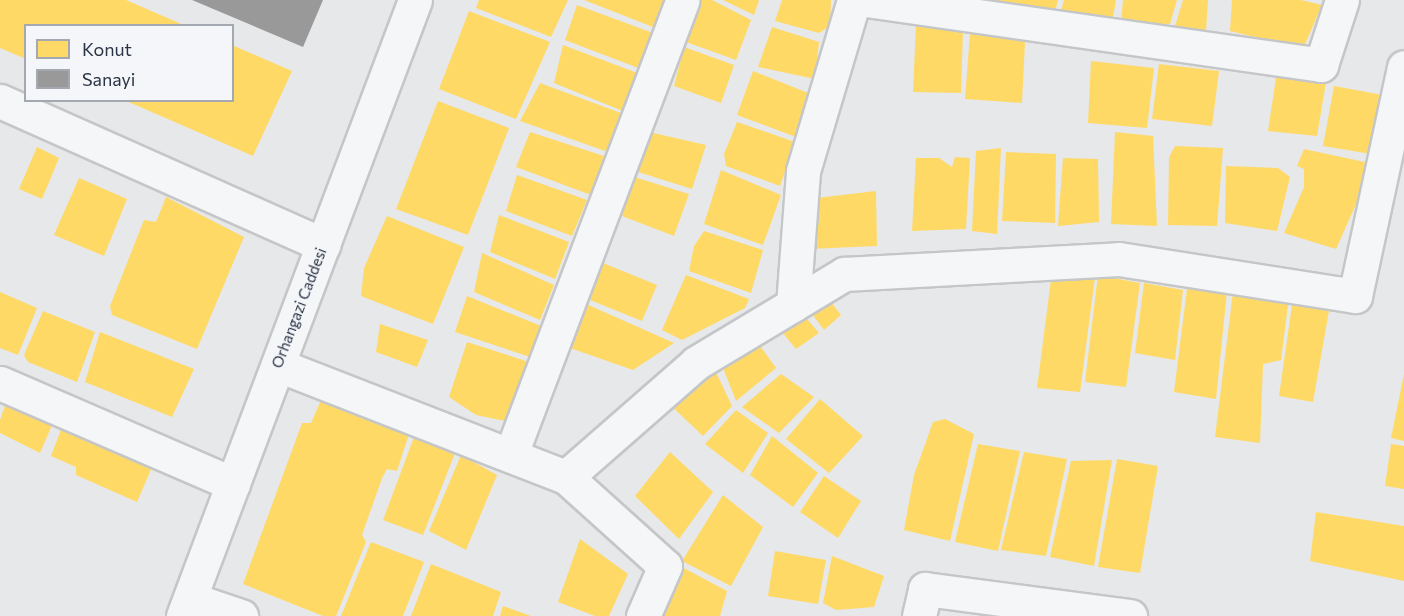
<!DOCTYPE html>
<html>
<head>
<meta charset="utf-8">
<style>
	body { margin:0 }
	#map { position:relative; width:1404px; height:616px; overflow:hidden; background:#e6e8ea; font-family:Commissioner,sans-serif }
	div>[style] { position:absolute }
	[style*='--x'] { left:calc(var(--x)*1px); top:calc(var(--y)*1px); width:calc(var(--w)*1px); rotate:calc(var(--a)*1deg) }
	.homes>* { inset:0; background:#ffd966 }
	.industry>* { inset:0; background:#999 }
	.roads { filter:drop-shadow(2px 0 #c4c6c8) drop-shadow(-2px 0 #c4c6c8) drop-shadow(0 2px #c4c6c8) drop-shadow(0 -2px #c4c6c8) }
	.minor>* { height:33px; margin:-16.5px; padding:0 16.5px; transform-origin:16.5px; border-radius:16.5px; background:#f5f6f7 }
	span { translate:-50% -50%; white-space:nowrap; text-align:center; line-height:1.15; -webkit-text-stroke:6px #f4f6f9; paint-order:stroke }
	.street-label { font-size:15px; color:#2b3445 }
	.legend { position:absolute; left:24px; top:24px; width:210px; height:78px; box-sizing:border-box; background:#f4f6f9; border:2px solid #a4a8b1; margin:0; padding:8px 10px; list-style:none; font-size:18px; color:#2b3445 }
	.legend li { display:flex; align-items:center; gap:12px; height:30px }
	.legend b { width:30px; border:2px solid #a4a8b1 }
</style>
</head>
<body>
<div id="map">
	<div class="homes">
		<i style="clip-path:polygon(0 0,126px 0,186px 26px,26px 26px,26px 59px,0 48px)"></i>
		<i style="clip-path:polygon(479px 0,568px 0,551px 37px,476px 8px)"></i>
		<i style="clip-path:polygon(584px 0,665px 0,653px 27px)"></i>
		<i style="clip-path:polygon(701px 0,712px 0,751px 20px,736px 60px,686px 42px)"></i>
		<i style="clip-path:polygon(723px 0,759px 0,754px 15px)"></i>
		<i style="clip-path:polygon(782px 0,831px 0,830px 26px,819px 33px,775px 21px)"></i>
		<i style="clip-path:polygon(997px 0,1058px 0,1055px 12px,996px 3px)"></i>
		<i style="clip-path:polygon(1064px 0,1116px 0,1112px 22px,1060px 14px)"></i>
		<i style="clip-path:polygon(1123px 0,1177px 0,1170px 24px,1121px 23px)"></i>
		<i style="clip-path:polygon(1183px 0,1208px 0,1206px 31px,1175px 26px)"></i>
		<i style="clip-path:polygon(1232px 0,1301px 0,1322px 5px,1303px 49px,1230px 31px)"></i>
		<i style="clip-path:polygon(577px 5px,653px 33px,641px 69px,565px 40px)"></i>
		<i style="clip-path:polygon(469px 11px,550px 42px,516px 119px,439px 89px)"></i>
		<i style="clip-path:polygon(916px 24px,963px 30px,961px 93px,913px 92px)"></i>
		<i style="clip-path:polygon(772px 27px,819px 42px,815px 79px,758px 67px)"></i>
		<i style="clip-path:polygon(970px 33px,1025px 42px,1022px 103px,965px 99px)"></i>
		<i style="clip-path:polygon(232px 45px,292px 71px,253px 156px,124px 100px,232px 100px)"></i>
		<i style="clip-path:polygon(563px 45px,640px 74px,625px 112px,554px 83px)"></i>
		<i style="clip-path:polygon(684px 47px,734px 65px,721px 103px,674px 86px)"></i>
		<i style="clip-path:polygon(1091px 61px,1154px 68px,1147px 128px,1088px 123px)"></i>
		<i style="clip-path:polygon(1159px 64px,1219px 71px,1212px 126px,1152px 119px)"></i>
		<i style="clip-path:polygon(753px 71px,813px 95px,796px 137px,737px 115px)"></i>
		<i style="clip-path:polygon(1277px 71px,1327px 76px,1317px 136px,1268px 131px)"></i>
		<i style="clip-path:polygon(540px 83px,621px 113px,608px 152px,520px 121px)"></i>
		<i style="clip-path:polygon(1334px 86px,1388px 96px,1377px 155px,1323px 146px)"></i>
		<i style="clip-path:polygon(438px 101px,509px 128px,468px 235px,396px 209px)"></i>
		<i style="clip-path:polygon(737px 122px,795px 142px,780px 186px,726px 166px,724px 154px)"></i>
		<i style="clip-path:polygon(530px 132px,604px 156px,591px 195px,516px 167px)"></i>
		<i style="clip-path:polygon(649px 132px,706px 145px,692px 189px,635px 171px)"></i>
		<i style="clip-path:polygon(1115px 132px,1153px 136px,1157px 226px,1111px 224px)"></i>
		<i style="clip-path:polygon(1175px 146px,1223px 148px,1217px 226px,1168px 225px,1169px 157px)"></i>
		<i style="clip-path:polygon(37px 147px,59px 158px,42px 199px,19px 189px)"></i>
		<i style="clip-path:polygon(1001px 148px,997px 234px,972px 231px,976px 151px)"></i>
		<i style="clip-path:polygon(1304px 149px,1374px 164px,1336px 249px,1284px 233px,1304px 187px,1304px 169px,1297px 166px)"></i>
		<i style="clip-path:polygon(1006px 152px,1056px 154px,1055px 223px,1002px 221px)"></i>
		<i style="clip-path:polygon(955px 157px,970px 158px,966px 229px,912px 231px,916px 158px,939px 158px,952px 167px)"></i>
		<i style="clip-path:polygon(1063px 158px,1098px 159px,1099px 222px,1058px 226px)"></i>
		<i style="clip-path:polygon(1226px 166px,1278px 168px,1290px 177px,1277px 231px,1225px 223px)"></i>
		<i style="clip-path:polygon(721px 170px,781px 195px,763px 245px,704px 224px)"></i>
		<i style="clip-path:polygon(517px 175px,587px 200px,572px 236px,506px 211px)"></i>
		<i style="clip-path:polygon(634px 177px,689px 194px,674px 236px,622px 216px)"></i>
		<i style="clip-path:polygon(79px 178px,127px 199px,104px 256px,54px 235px)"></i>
		<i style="clip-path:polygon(876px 191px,877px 246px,809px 249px,808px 199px)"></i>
		<i style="clip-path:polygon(166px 197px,244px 237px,197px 349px,112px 315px,110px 306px,144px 220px,156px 222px)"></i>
		<i style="clip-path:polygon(499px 215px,569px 242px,555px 279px,490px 252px)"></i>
		<i style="clip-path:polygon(387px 216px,464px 247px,433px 324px,361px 296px,364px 268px)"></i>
		<i style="clip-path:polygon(704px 231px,763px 250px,751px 293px,689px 271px,694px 246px)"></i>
		<i style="clip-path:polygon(482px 253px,554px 285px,540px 320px,474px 292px)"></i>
		<i style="clip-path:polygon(603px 263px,657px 285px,642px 321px,590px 300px)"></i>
		<i style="clip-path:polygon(1052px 272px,1095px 277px,1080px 392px,1037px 388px)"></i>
		<i style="clip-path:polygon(686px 275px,749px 299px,745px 308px,682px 340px,662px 330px)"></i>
		<i style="clip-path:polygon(1098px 275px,1140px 283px,1126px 387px,1085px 382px)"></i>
		<i style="clip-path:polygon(1144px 283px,1183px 290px,1175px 360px,1135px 353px)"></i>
		<i style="clip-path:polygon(1187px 289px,1227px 291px,1216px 399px,1174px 392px)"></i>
		<i style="clip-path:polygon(0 292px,37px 308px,18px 355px,0 348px)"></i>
		<i style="clip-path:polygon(1233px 292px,1289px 297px,1281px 360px,1263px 364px,1260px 443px,1215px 437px)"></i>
		<i style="clip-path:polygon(467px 296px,541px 326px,530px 357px,455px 332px)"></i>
		<i style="clip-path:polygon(827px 297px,841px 315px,824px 330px,809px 310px)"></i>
		<i style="clip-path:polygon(1293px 298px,1330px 305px,1313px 402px,1279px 396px)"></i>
		<i style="clip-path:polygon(584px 303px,674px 343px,633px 370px,570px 348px)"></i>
		<i style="clip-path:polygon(43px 311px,95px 332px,77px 382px,28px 362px,24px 355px)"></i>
		<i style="clip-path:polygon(802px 313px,819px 333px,796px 349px,782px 332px)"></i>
		<i style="clip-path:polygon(380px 324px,428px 340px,417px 367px,376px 352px)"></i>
		<i style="clip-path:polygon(100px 332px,194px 369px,172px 417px,85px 382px)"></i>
		<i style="clip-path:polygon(467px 342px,529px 362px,505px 421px,476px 415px,449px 397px)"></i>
		<i style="clip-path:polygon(758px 343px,776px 368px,736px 401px,720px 360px)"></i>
		<i style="clip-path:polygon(712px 364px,732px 406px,703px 436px,666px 401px)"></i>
		<i style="clip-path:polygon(781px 374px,814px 397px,779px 433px,742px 407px)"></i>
		<i style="clip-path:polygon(1404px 374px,1404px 441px,1391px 438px)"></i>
		<i style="clip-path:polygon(9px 395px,55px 418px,40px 453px,0 433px,0 420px)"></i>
		<i style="clip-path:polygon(820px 399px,863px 436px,829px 473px,786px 439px)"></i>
		<i style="clip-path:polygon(321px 400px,409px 434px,397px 471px,387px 469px,382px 478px,362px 535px,366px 542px,336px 616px,323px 616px,243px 584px,302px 423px,311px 423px)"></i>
		<i style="clip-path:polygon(736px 410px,768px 433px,743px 473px,705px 444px)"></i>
		<i style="clip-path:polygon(65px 419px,155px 460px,137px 502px,76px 475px,76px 467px,51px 456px)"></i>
		<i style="clip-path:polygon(945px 419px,974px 434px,950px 541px,904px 530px,914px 475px,933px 422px)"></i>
		<i style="clip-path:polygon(772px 436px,818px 473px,793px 507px,750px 475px)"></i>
		<i style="clip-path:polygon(414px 437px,455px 453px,423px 535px,383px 520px)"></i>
		<i style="clip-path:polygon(978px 444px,1020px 451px,998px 551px,955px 542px)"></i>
		<i style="clip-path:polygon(1391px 444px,1404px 446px,1404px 489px,1385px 486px)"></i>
		<i style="clip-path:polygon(670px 452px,713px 492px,679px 539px,635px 496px)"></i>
		<i style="clip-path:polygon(1024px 452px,1067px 459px,1046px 556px,1001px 550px)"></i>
		<i style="clip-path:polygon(461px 455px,497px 475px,466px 550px,429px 531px)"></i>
		<i style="clip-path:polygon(1117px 459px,1158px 466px,1140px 573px,1098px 567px)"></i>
		<i style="clip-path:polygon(1112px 460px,1094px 566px,1050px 557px,1071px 461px)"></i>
		<i style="clip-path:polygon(824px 476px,861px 501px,838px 538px,800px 512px)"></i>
		<i style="clip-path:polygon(723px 495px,763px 527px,731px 586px,682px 561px)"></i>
		<i style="clip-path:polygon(1316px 512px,1404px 526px,1404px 581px,1310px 561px)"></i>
		<i style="clip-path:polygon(580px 539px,628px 574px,609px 616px,595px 616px,558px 602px)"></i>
		<i style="clip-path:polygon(371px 542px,424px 562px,403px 616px,341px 616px)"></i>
		<i style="clip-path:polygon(775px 551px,826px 560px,818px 604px,768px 596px)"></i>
		<i style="clip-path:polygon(832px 556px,884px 576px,874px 607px,836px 610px,823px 603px)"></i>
		<i style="clip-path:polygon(431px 564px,501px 592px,493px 616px,411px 616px)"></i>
		<i style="clip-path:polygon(676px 564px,727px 591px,720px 616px,657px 616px)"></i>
		<i style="clip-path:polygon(503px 606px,531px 616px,500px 616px)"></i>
	</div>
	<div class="industry">
		<i style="clip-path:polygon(192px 0,323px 0,303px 47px)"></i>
	</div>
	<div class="roads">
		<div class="minor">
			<i style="--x:866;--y:0;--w:460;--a:8.1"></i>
			<i style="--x:1321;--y:65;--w:68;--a:-72.1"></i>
			<i style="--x:0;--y:101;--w:354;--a:24"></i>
			<i style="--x:793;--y:305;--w:134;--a:-85.7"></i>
			<i style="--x:803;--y:171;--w:178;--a:-73.4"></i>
			<i style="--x:278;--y:365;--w:309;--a:21.3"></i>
			<i style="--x:566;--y:477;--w:173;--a:-41.2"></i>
			<i style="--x:696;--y:363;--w:173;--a:-31"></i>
			<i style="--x:844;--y:274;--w:275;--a:-3.1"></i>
			<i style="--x:1119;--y:259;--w:239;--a:8.9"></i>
			<i style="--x:1355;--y:296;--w:234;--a:-77.9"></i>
			<i style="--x:0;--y:383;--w:254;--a:23.4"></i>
			<i style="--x:511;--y:454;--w:485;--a:-69.3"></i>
			<i style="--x:566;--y:477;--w:133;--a:42"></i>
			<i style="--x:665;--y:566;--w:55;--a:113.7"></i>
			<i style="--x:190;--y:599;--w:54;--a:18.4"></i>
			<i style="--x:183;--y:616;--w:658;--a:-69.36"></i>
			<i style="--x:919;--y:616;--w:28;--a:-77"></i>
			<i style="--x:925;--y:589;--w:207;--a:7.5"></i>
		</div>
	</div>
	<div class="street-label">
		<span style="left:299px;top:308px;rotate:-69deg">Orhangazi Caddesi</span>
	</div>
	<ul class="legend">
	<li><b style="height:16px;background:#ffd966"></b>Konut</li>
	<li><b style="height:16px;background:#999"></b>Sanayi</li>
	</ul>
</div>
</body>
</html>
